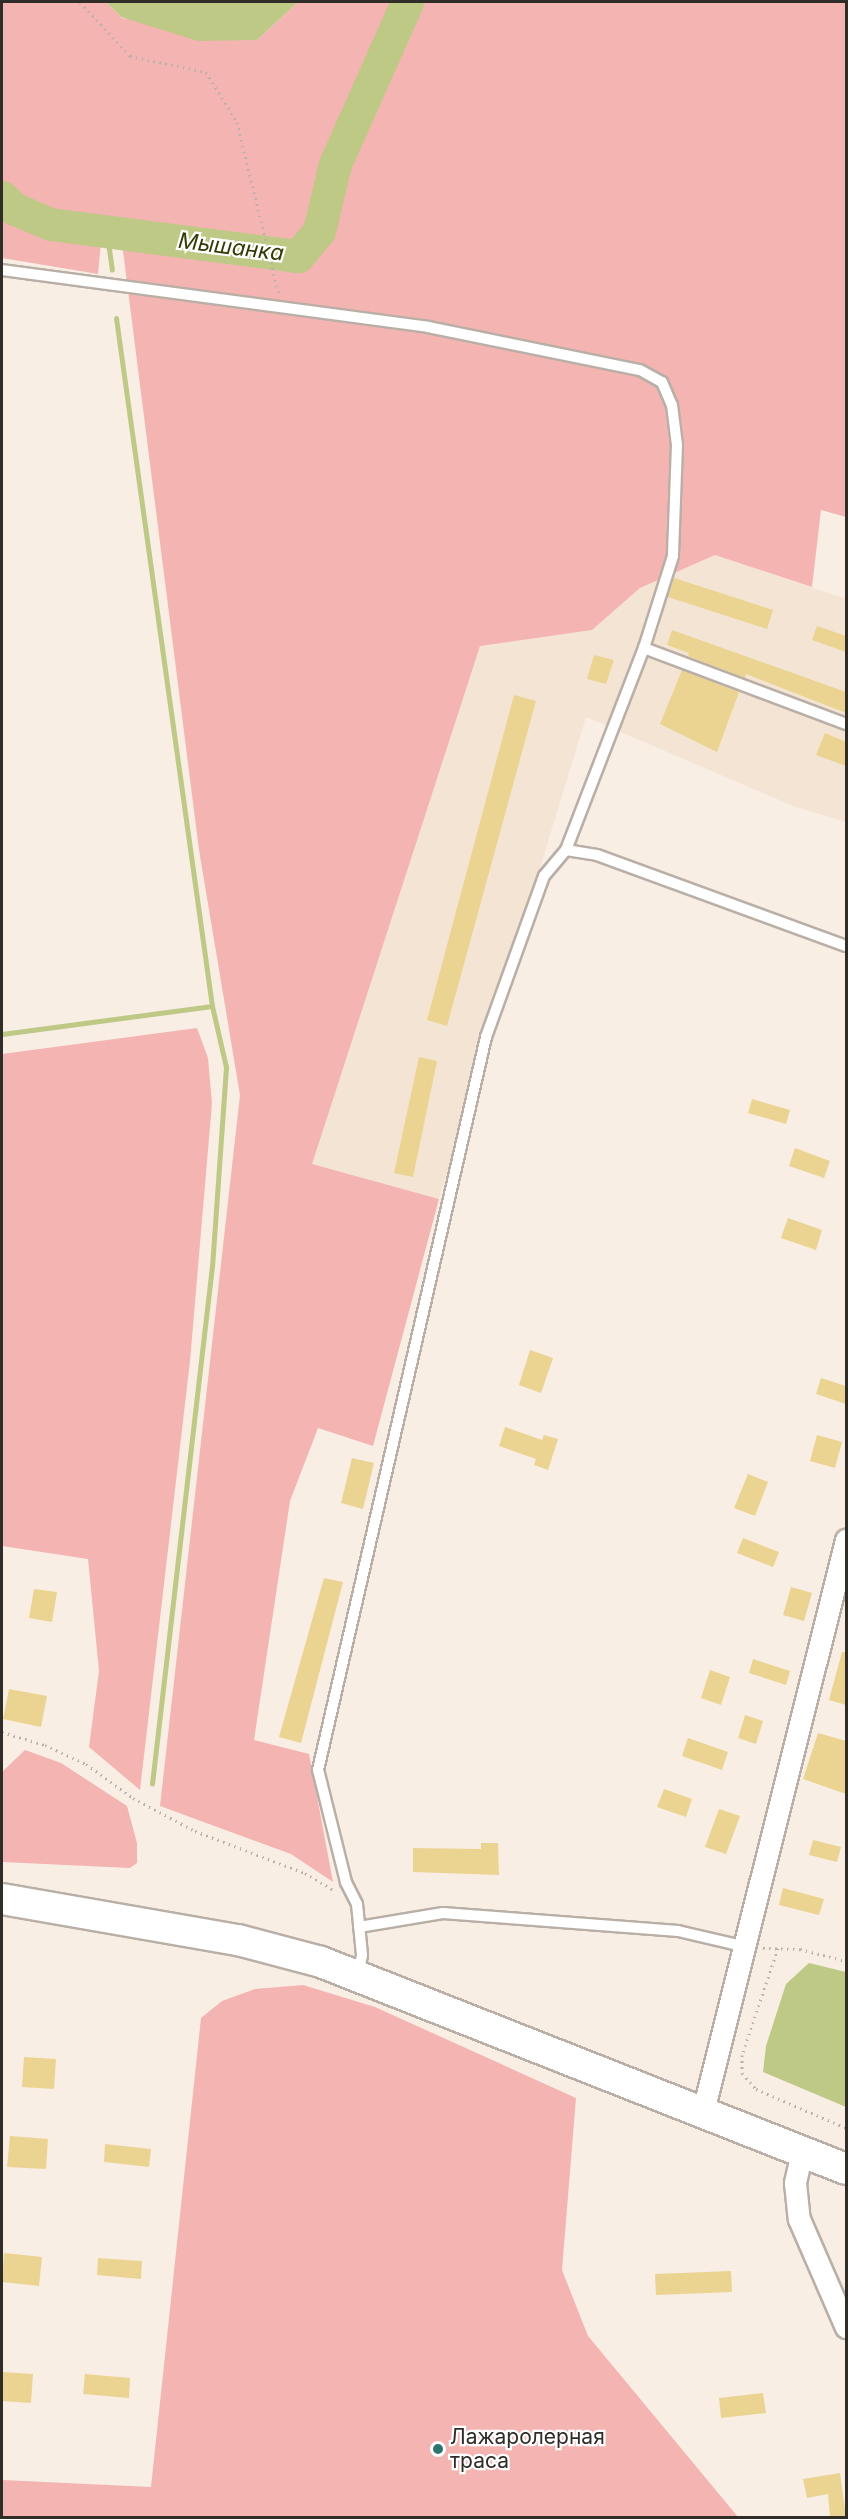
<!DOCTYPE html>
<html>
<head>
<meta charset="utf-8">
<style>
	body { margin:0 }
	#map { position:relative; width:848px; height:2519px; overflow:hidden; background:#f8eee4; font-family:Inter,sans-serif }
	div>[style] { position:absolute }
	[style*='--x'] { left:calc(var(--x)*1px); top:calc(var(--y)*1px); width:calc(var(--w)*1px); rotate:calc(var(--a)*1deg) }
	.built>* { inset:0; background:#f4e4d4 }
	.green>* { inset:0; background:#f4b4b2 }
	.water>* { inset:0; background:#bec986 }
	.stream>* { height:5px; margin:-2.5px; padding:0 2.5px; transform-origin:2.5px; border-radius:2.5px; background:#bec986 }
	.river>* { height:33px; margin:-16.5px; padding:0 16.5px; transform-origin:16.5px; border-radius:16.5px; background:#bec986 }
	.building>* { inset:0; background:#ebd491 }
	.path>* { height:3px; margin-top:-1.5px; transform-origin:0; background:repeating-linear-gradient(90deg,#bab2aa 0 1.5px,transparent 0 6px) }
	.roads { filter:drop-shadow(2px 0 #b9afa6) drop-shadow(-2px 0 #b9afa6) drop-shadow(0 2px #b9afa6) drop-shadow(0 -2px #b9afa6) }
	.lane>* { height:10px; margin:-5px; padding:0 5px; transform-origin:5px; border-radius:5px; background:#fff }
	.street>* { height:21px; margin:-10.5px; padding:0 10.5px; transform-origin:10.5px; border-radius:10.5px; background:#fff }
	.secondary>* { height:30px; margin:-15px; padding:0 15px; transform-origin:15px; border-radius:15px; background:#fff }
	.dots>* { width:16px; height:16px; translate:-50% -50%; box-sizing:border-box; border:3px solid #fff; border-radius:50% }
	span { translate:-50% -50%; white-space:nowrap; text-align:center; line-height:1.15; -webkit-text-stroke:4.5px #fff; paint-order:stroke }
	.poi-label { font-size:21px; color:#302d29 }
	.left { translate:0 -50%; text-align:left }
	.water-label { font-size:22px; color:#353a05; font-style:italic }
	.frame { position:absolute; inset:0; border:3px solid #302d29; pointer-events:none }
</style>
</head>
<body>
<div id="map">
	<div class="built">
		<i style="clip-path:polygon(715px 555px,846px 599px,846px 822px,793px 806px,586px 717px,439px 1199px,311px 1164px,480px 645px,592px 630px,640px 588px)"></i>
	</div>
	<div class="green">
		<i style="clip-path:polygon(2px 2px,106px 2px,122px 18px,257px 40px,298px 2px,393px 2px,337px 134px,305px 231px,294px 243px,283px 245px,59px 215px,32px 207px,8px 191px,2px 185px)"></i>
		<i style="clip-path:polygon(421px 2px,846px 2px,846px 517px,821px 510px,812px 587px,715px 555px,640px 588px,592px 630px,480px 646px,312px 1164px,439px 1199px,373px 1446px,318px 1428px,290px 1501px,254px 1740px,309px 1754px,333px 1882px,291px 1854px,160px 1806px,240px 1095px,199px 850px,122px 243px,294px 269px,318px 258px,334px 232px,343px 185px)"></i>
		<i style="clip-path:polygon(2px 213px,41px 233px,101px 242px,98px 274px,2px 258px)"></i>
		<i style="clip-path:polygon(197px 1028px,208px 1058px,212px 1103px,190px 1361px,140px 1790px,89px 1747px,99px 1671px,88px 1559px,2px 1546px,2px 1054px)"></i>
		<i style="clip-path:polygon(25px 1750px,61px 1763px,127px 1806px,137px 1843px,137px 1863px,130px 1868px,2px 1862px,2px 1772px)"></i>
		<i style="clip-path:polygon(303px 1985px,375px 2007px,576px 2098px,562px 2270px,588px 2336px,738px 2517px,2px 2517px,2px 2480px,151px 2487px,201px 2018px,222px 2001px,255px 1989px)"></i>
	</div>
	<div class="water">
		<i style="clip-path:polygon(106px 2px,298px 2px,257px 40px,198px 41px,121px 17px)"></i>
		<i style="clip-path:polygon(809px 1963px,846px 1972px,846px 2107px,763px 2072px,766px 2046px,786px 1984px)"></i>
	</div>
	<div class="stream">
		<i style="--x:106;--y:228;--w:42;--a:81.9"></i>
		<i style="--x:116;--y:318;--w:695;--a:82.06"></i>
		<i style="--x:212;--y:1006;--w:63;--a:77.1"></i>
		<i style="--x:226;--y:1067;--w:199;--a:94"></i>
		<i style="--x:212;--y:1266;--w:521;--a:96.61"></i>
		<i style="--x:2;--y:1034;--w:212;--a:-7.6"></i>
	</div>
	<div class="river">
		<i style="--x:2;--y:197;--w:18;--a:43"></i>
		<i style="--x:15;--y:209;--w:38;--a:23"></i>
		<i style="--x:50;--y:224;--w:250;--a:7.4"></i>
		<i style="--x:298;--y:256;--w:33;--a:-50"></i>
		<i style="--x:319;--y:231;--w:69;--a:-76.6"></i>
		<i style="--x:335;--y:164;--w:177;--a:-66"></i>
	</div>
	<div class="building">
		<i style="clip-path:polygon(674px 578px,773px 610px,767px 629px,668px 597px)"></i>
		<i style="clip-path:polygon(817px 626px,846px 636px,846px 652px,812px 640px)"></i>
		<i style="clip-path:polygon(672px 630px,846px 692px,846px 713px,746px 674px,745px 678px,688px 656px,689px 653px,667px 645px)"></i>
		<i style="clip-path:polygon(594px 655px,614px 660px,606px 684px,587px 679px)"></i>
		<i style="clip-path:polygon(682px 670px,739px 692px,717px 752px,660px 724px)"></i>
		<i style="clip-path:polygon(514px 695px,536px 701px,447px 1026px,427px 1020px)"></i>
		<i style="clip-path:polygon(825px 733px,846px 742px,846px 766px,816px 755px)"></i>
		<i style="clip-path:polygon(419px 1057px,437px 1061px,413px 1177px,394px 1173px)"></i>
		<i style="clip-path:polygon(752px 1099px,790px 1110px,786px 1124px,748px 1113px)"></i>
		<i style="clip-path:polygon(795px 1148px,830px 1161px,824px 1178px,789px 1166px)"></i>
		<i style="clip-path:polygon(788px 1218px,822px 1230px,816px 1250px,781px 1238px)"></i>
		<i style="clip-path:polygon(530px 1350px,553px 1358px,541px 1393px,519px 1385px)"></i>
		<i style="clip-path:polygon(821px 1378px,846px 1386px,846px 1404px,816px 1394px)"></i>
		<i style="clip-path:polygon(505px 1427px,542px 1440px,544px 1435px,558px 1439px,548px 1470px,534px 1465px,536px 1459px,499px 1446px)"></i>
		<i style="clip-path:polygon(817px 1435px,842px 1442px,835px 1468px,810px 1461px)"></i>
		<i style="clip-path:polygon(352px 1458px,374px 1463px,363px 1509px,341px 1503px)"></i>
		<i style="clip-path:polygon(748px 1474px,768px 1482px,755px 1516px,734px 1508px)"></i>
		<i style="clip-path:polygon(743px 1538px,779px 1552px,773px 1567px,737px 1553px)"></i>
		<i style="clip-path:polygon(324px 1578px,343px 1582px,301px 1743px,279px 1737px)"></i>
		<i style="clip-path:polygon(791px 1587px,812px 1593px,804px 1621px,783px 1615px)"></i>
		<i style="clip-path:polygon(34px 1589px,57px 1592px,52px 1622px,29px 1618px)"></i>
		<i style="clip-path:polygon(842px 1652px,846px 1652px,846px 1705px,829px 1700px)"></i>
		<i style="clip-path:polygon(753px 1659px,790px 1671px,786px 1685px,749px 1673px)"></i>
		<i style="clip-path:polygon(710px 1670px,730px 1677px,721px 1705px,701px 1698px)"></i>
		<i style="clip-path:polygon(9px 1689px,47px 1696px,41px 1727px,3px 1719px)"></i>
		<i style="clip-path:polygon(745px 1715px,763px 1721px,756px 1744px,738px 1738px)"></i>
		<i style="clip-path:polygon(818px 1733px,846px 1741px,846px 1794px,803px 1779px)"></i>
		<i style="clip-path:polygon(688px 1738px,728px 1752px,722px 1770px,682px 1756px)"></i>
		<i style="clip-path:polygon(664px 1789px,692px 1799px,686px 1817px,657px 1807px)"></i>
		<i style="clip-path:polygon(719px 1809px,740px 1816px,726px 1854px,705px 1847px)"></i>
		<i style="clip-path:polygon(813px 1840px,841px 1847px,837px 1862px,809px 1855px)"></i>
		<i style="clip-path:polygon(481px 1843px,498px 1843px,499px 1875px,413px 1872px,413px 1848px,481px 1849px)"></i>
		<i style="clip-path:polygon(783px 1888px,824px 1899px,819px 1915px,779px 1905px)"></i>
		<i style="clip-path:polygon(24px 2057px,56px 2059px,54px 2089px,22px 2087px)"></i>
		<i style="clip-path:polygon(10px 2136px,48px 2139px,46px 2169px,7px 2167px)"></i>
		<i style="clip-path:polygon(105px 2144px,151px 2149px,149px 2167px,104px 2162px)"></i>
		<i style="clip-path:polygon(4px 2253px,42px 2257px,39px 2286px,2px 2282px)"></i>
		<i style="clip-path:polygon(98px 2258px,142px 2261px,141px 2279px,97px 2275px)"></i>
		<i style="clip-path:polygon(731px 2271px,732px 2292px,656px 2295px,655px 2274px)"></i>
		<i style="clip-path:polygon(2px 2372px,33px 2374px,31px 2403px,2px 2401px)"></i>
		<i style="clip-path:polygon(85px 2374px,130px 2378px,129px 2398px,83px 2394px)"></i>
		<i style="clip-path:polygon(763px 2393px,766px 2413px,721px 2418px,719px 2398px)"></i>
		<i style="clip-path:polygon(840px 2473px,846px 2517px,830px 2517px,828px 2494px,807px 2498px,803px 2479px)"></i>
	</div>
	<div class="path">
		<i style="--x:80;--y:2;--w:74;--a:47.2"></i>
		<i style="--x:130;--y:56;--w:78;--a:11.9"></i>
		<i style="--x:206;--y:72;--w:59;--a:58.2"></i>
		<i style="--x:237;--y:122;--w:178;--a:76.4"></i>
		<i style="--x:2;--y:1732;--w:45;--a:16.8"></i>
		<i style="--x:45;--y:1745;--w:45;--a:24.9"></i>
		<i style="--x:86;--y:1764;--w:58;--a:35.9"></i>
		<i style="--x:133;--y:1798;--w:70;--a:28"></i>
		<i style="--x:195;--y:1831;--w:118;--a:20.9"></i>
		<i style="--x:305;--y:1873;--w:35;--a:31"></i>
		<i style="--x:763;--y:1948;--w:37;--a:2"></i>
		<i style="--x:800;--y:1949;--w:48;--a:14.6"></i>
		<i style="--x:778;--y:1948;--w:113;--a:108.6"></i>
		<i style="--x:742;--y:2055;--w:18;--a:90"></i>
		<i style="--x:742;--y:2073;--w:21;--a:49"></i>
		<i style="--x:756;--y:2089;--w:98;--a:23.4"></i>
	</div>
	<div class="roads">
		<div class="lane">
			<i style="--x:2;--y:270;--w:430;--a:7.6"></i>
			<i style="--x:428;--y:327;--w:216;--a:11.5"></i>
			<i style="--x:640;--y:370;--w:25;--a:29"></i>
			<i style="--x:662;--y:382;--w:25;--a:67"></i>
			<i style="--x:672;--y:405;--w:40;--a:82.9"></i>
			<i style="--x:677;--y:445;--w:111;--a:92.1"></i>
			<i style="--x:673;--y:556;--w:96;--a:107.5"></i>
			<i style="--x:566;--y:850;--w:31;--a:9"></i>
			<i style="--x:597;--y:855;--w:265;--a:20.1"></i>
			<i style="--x:359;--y:1927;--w:85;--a:-9.5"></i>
			<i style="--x:443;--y:1913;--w:236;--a:4.4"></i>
			<i style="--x:678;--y:1931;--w:71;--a:13.1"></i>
			<i style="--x:358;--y:1973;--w:18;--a:-77"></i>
			<i style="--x:362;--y:1955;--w:51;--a:-95.6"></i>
			<i style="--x:357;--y:1904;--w:25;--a:-117"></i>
			<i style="--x:346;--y:1882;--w:115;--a:-104"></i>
			<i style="--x:318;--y:1770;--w:752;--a:-77.09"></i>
			<i style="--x:486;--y:1037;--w:171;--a:-70.2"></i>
			<i style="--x:544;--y:876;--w:34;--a:-50"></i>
			<i style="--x:566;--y:850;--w:217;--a:-68.9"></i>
			<i style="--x:644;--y:648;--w:216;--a:20.6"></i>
		</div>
		<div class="street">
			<i style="--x:703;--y:2111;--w:589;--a:-75.94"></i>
			<i style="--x:802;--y:2152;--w:32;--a:103"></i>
			<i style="--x:795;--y:2183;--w:36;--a:84"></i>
			<i style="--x:799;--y:2219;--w:118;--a:66.5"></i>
		</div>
		<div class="secondary">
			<i style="--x:2;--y:1899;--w:240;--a:9.9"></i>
			<i style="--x:238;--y:1940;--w:86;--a:14.8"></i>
			<i style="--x:321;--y:1962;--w:564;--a:21.52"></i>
		</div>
	</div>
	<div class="dots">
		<i style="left:438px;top:2449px;background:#2c756e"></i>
	</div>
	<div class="poi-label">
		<span class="left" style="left:450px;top:2449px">Лажаролерная<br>траса</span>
	</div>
	<div class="water-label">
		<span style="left:231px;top:247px;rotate:7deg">Мышанка</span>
	</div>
	<div class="frame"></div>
</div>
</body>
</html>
